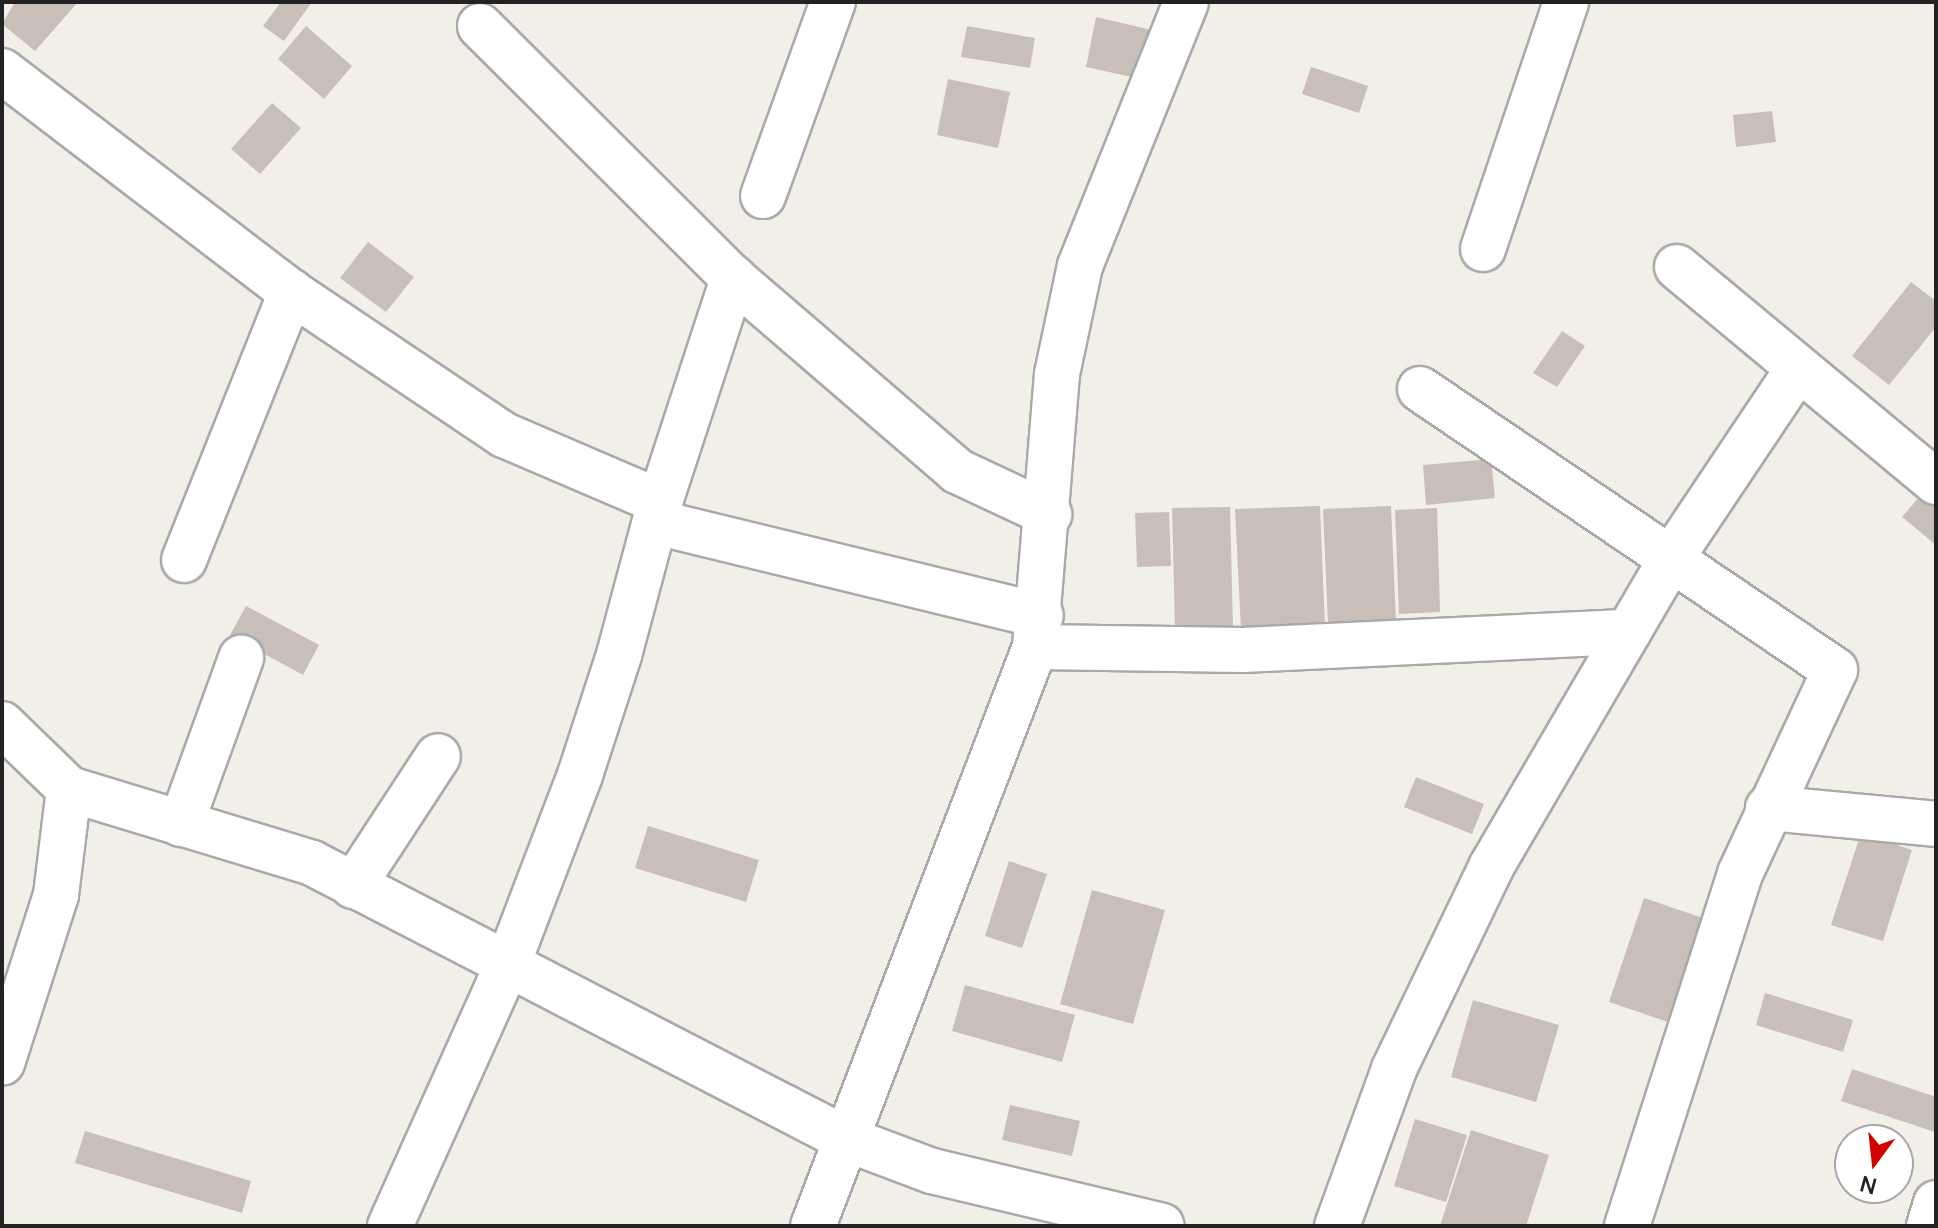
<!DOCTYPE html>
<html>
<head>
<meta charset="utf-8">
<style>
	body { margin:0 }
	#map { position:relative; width:1938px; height:1228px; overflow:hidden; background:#f2efe9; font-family:Manrope,sans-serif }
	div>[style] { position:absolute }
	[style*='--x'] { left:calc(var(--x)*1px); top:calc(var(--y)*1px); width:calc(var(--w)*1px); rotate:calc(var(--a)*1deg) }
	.building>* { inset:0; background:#c7bfb8 }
	.roads { filter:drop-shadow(2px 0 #a9a9a9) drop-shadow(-2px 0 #a9a9a9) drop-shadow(0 2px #a9a9a9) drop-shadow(0 -2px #a9a9a9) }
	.minor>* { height:44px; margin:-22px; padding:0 22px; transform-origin:22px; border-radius:22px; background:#fff }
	span { translate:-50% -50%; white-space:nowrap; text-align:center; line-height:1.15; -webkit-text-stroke:7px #fff; paint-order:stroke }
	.frame { position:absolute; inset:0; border:4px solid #222; pointer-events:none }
	.north { position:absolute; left:1834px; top:1124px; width:80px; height:80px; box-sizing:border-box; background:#fff; border:2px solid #a7a7a7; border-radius:50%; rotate:195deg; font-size:22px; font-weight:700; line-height:32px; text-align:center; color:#222 }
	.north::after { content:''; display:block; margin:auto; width:28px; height:36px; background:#d40000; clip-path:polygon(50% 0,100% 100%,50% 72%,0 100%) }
</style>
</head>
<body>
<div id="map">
	<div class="building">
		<i style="clip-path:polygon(15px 2px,78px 2px,35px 51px,2px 24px)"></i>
		<i style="clip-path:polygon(281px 2px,312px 2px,284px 41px,263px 26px)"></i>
		<i style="clip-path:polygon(1096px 17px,1156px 31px,1146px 80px,1086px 67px)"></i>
		<i style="clip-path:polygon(306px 26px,352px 66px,324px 99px,278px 59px)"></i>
		<i style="clip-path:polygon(967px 26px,1035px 38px,1030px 68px,961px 57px)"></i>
		<i style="clip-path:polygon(1311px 67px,1368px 86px,1359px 113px,1302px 94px)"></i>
		<i style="clip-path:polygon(948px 79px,1010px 92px,998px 148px,937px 135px)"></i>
		<i style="clip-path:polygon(272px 103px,301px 128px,260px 174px,231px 149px)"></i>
		<i style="clip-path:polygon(1772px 111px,1776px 142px,1736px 147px,1733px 115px)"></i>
		<i style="clip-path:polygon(368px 242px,414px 277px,386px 312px,340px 278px)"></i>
		<i style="clip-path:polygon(1911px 282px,1936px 301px,1936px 327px,1889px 385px,1852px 356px)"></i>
		<i style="clip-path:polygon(1562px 331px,1585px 346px,1557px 387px,1533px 373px)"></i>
		<i style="clip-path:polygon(1491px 459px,1495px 498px,1426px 505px,1423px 465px)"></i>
		<i style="clip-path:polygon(1926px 489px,1936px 498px,1936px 545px,1902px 517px)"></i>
		<i style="clip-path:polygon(1320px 506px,1325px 626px,1241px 630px,1235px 509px)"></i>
		<i style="clip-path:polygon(1391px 506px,1396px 623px,1328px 625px,1323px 509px)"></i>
		<i style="clip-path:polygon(1230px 507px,1233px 627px,1175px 628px,1172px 508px)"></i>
		<i style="clip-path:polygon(1437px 508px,1440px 612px,1399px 614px,1395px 510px)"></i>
		<i style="clip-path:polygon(1169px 512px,1171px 566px,1137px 567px,1135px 513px)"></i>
		<i style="clip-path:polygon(246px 606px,319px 645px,303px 675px,230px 635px)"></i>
		<i style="clip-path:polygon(1416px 777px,1484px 804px,1472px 834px,1404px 807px)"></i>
		<i style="clip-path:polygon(648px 826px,759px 860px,746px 902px,635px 868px)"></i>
		<i style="clip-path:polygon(1861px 833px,1912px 850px,1883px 941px,1831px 925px)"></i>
		<i style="clip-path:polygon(1009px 861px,1047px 874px,1022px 948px,985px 936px)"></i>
		<i style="clip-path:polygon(1092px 890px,1165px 910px,1133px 1024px,1060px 1004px)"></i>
		<i style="clip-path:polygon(1644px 898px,1709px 920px,1674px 1024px,1609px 1002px)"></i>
		<i style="clip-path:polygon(965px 985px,1075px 1015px,1062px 1062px,952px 1031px)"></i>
		<i style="clip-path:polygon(1765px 993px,1853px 1020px,1843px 1052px,1756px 1025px)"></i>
		<i style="clip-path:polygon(1473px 1000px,1559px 1025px,1536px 1102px,1451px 1077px)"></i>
		<i style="clip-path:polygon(1852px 1069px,1936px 1097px,1935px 1132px,1841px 1101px)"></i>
		<i style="clip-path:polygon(1010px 1105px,1080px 1121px,1072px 1156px,1002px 1140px)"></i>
		<i style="clip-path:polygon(1415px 1119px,1467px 1135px,1446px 1202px,1394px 1186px)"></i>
		<i style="clip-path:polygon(1471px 1130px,1549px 1155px,1526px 1226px,1440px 1226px)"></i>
		<i style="clip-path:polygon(85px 1131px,251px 1181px,242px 1213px,75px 1163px)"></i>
	</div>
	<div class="roads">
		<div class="minor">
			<i style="--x:480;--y:26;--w:357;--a:44.9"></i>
			<i style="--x:733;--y:278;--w:296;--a:40.7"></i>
			<i style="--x:957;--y:471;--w:102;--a:25.1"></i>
			<i style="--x:2;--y:71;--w:364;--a:37.4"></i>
			<i style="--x:291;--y:292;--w:257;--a:33.9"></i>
			<i style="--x:504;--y:435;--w:170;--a:23.2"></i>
			<i style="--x:763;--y:196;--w:206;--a:-70.2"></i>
			<i style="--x:1483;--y:249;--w:261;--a:-71.4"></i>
			<i style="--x:1677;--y:267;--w:337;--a:39.7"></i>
			<i style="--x:1420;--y:389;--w:501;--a:34.1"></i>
			<i style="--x:1835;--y:670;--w:225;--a:115"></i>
			<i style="--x:1740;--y:874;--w:370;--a:107.8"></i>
			<i style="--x:656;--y:522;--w:396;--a:13.7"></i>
			<i style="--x:184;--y:560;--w:289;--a:-68.2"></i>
			<i style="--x:1035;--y:647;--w:208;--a:0.8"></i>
			<i style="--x:1243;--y:650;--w:386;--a:-2.7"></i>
			<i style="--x:2;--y:724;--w:93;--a:44.1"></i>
			<i style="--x:69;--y:789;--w:107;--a:97"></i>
			<i style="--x:56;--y:895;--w:176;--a:107.8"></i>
			<i style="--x:69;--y:789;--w:254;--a:16.9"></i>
			<i style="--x:312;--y:863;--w:599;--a:27.34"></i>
			<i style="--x:844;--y:1138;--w:94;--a:20.6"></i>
			<i style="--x:932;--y:1171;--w:236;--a:13.4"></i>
			<i style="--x:1768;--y:808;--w:169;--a:5.4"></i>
			<i style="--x:181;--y:824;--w:177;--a:-70.1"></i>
			<i style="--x:353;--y:886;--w:155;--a:-56.8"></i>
			<i style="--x:390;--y:1226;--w:290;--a:-65.8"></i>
			<i style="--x:509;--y:961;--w:199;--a:-69.1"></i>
			<i style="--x:580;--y:775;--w:126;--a:-72"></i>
			<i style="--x:619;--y:655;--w:158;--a:-75"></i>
			<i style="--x:660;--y:502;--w:236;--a:-71.9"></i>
			<i style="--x:813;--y:1226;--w:620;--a:-69.02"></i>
			<i style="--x:1035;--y:647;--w:274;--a:-85.4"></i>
			<i style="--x:1057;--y:374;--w:110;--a:-78"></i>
			<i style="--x:1080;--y:266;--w:284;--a:-68.1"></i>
			<i style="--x:1337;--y:1226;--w:167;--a:-70"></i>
			<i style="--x:1394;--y:1069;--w:224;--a:-64.3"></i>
			<i style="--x:1491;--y:867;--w:359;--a:-59.7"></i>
			<i style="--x:1672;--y:557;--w:225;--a:-56.2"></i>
			<i style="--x:1929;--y:1226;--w:24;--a:-73"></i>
		</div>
	</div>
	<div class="frame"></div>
	<div class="north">N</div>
</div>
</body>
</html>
